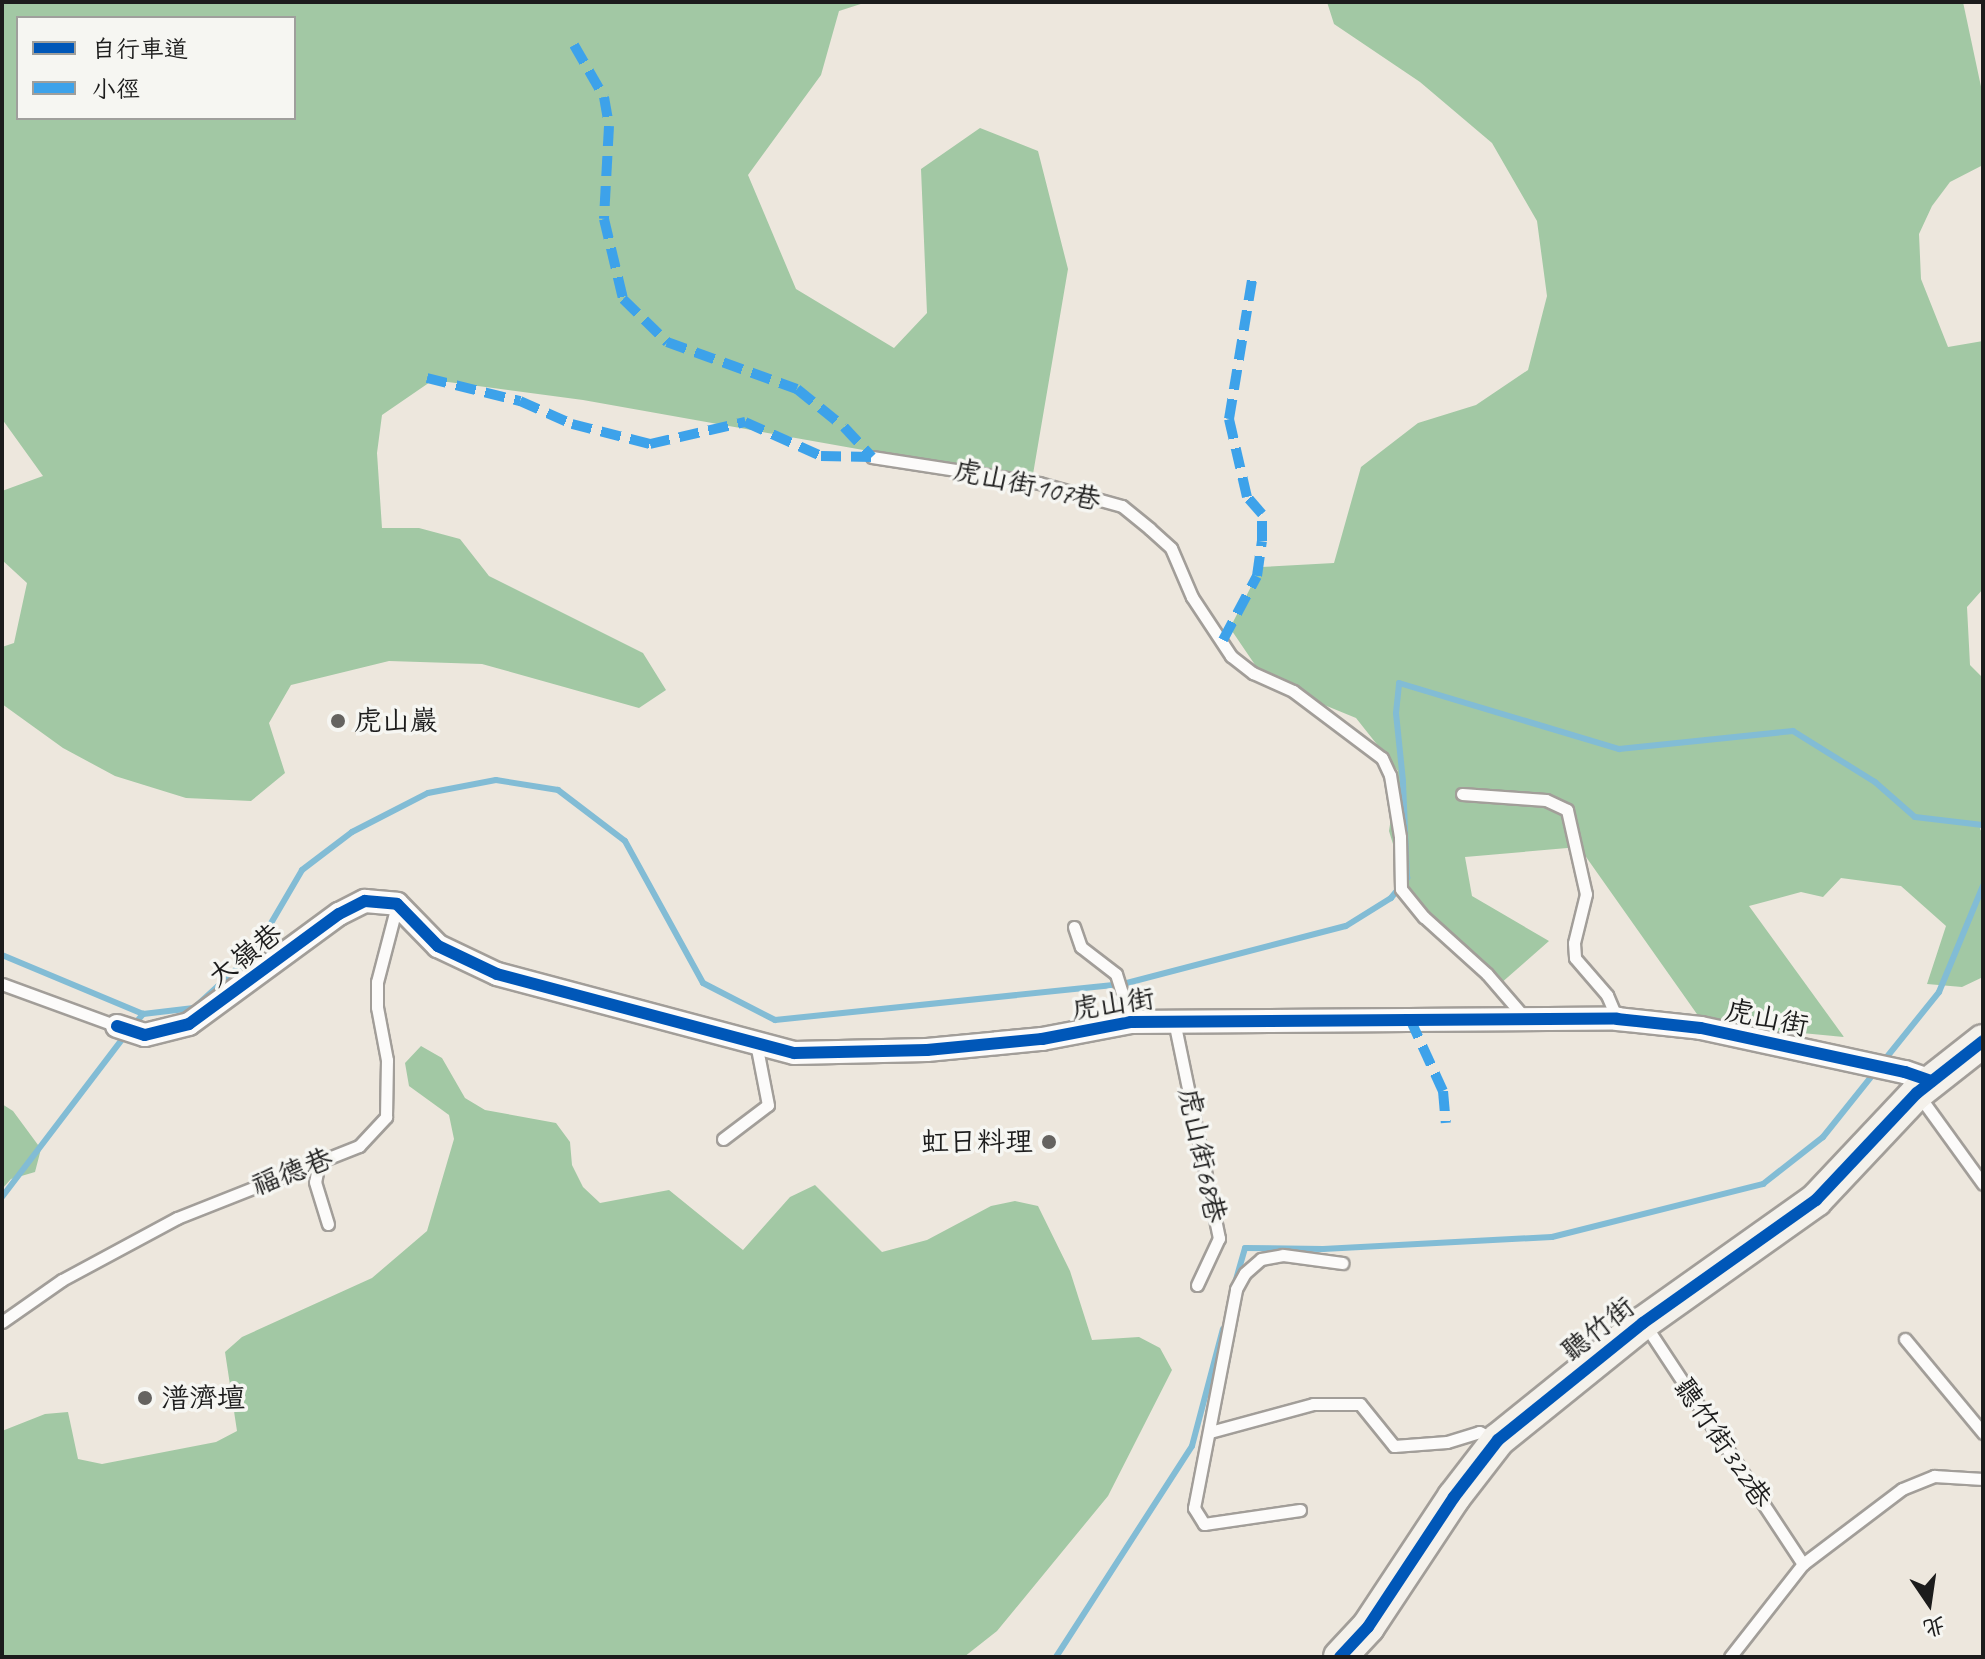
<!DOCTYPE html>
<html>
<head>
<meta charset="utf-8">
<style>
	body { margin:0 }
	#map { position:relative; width:1985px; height:1659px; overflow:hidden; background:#ede7dd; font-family:Caveat,"LXGW WenKai TC",sans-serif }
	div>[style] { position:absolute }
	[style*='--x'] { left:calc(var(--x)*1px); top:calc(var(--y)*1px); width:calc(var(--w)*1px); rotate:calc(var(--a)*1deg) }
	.forest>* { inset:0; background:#a2c8a4 }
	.stream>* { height:6px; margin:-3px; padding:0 3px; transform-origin:3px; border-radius:3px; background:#82bcd5 }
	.roads { filter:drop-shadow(2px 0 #a29e99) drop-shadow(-2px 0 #a29e99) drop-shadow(0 2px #a29e99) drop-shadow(0 -2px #a29e99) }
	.lane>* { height:11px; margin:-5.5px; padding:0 5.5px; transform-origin:5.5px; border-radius:5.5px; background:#fcfbfa }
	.street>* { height:22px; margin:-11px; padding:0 11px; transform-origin:11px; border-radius:11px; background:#fcfbfa }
	.secondary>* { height:32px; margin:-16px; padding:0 16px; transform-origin:16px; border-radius:16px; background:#f4f1eb }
	.quiet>* { height:10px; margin-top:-5px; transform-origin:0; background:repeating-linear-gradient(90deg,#3da2ea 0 20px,transparent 0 30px) }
	.cycleway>* { height:12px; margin:-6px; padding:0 6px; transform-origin:6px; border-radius:6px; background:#0057b8 }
	.dots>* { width:22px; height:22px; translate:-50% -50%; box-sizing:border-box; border:4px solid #f6f6f2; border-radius:50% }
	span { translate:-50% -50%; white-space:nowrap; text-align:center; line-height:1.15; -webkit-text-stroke:7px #f6f6f2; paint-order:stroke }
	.street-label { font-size:28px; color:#1c1c1c }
	.poi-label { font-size:28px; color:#1c1c1c }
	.left { translate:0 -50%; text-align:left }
	.right { translate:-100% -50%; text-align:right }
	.frame { position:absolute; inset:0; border:4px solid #1c1c1c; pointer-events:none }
	.legend { position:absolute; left:16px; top:16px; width:280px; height:104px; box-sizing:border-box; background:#f6f6f2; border:2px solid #9f9f9c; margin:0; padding:10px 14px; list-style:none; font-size:24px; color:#1c1c1c }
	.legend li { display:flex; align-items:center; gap:16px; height:40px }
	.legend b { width:40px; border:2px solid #9f9f9c }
	.north { position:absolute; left:1889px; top:1563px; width:80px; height:80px; -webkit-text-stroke:6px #f6f6f2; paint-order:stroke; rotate:167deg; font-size:22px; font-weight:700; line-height:32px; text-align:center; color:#1c1c1c }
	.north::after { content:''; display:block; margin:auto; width:28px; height:36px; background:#1c1c1c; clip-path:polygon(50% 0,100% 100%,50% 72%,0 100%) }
</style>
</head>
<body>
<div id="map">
	<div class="forest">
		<i style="clip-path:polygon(evenodd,2px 2px,867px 2px,839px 11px,821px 75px,748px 175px,796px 289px,894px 348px,927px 313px,921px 169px,980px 128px,1038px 151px,1068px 269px,1032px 480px,583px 400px,433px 380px,382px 415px,377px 453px,382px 528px,419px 528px,460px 539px,489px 576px,643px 653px,666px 690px,639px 708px,482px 664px,389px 661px,291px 685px,269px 723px,285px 773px,251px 801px,186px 798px,115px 776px,63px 748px,2px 704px,2px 647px,14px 643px,27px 583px,2px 560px,2px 491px,43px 476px,2px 419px,2px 2px,18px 18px,294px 18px,294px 118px,18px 118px,18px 18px)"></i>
		<i style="clip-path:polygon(1327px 2px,1963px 2px,1983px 96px,1983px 165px,1950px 182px,1932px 206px,1919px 234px,1921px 279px,1948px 347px,1983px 341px,1983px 589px,1967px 607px,1970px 665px,1983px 678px,1983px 820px,1980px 829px,1983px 834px,1983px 977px,1962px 987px,1927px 984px,1946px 926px,1901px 886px,1841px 878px,1823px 897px,1801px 892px,1749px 906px,1844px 1037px,1704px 1024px,1579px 847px,1465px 857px,1472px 896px,1549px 941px,1492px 991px,1404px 880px,1389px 831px,1398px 771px,1356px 718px,1266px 681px,1230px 628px,1261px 567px,1334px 563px,1361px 467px,1418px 423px,1476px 405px,1528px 370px,1547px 296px,1537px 221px,1492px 143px,1420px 82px,1334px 24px)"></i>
		<i style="clip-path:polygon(421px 1046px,442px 1058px,465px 1098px,485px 1110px,556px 1123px,570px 1142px,572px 1165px,583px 1187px,600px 1203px,669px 1190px,743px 1250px,790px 1197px,815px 1185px,882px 1252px,927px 1240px,991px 1206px,1015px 1201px,1038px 1206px,1070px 1271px,1092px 1340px,1139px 1337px,1160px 1348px,1172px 1370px,1108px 1496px,997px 1631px,964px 1657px,2px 1657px,2px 1431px,45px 1414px,68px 1412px,78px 1459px,102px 1464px,216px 1442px,237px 1431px,225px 1352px,242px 1337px,372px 1278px,427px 1231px,454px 1139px,449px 1115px,409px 1086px,405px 1063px)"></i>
		<i style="clip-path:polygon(2px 1104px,13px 1111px,41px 1149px,35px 1172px,11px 1179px,2px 1189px)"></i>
	</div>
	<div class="stream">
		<i style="--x:2;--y:955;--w:153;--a:22.7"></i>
		<i style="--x:133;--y:1026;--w:16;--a:-50"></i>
		<i style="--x:143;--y:1014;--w:51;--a:-6.7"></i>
		<i style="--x:194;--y:1008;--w:80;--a:-42.5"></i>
		<i style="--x:253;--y:954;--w:97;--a:-59.7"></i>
		<i style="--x:302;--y:870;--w:63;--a:-37.2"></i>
		<i style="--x:352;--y:832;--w:85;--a:-27.2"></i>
		<i style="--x:428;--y:793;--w:69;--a:-10.8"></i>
		<i style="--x:496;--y:780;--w:63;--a:9.2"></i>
		<i style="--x:558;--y:790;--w:84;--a:37.3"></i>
		<i style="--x:625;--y:841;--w:162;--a:61.2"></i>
		<i style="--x:703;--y:983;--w:81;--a:27.2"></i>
		<i style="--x:775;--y:1020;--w:350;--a:-5.9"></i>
		<i style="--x:1123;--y:984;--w:230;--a:-14.6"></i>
		<i style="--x:1346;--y:926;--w:53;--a:-31.9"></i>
		<i style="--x:1391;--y:898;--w:26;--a:-51"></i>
		<i style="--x:1407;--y:878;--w:97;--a:-92.4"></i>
		<i style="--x:1403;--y:781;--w:68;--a:-95.9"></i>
		<i style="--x:1396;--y:713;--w:30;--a:-84"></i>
		<i style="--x:1399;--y:683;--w:230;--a:16.7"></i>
		<i style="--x:1619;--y:749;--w:175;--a:-5.9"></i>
		<i style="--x:1793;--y:731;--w:97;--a:31.9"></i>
		<i style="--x:1875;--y:782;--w:53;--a:41.2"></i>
		<i style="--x:1915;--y:817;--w:68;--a:6.7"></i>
		<i style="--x:1882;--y:1063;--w:91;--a:-51.2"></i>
		<i style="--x:1939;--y:992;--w:115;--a:-67.5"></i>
		<i style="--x:2;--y:1197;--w:205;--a:-52.7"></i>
		<i style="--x:1235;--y:1283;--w:36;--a:-74"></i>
		<i style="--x:1245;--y:1248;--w:78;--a:0.7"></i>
		<i style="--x:1323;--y:1249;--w:229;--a:-3"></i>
		<i style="--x:1552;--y:1237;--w:218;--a:-14.1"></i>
		<i style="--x:1763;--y:1184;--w:76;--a:-38.1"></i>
		<i style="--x:1823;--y:1137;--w:83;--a:-51.3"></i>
		<i style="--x:1056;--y:1657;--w:251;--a:-57.2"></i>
		<i style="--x:1192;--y:1446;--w:121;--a:-75.2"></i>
	</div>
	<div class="roads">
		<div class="lane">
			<i style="--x:872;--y:457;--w:169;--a:8.8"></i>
			<i style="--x:1039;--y:483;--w:86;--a:15.5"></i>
			<i style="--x:1122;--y:506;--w:36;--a:39"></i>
			<i style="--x:1150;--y:529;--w:28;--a:42"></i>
			<i style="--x:1171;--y:548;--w:53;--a:66.8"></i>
			<i style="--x:1192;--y:597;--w:71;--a:56.5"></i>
			<i style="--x:1231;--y:656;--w:28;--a:38"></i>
			<i style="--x:1253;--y:673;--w:44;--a:24.2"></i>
			<i style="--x:1293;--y:691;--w:111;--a:37"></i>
			<i style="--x:1382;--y:758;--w:19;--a:65"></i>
			<i style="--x:1390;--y:775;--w:63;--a:80.8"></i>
			<i style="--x:1400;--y:837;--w:52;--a:88.9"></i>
			<i style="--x:1401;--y:889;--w:36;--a:51"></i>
			<i style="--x:1424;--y:917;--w:85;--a:42.1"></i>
			<i style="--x:1487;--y:974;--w:58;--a:49.2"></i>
			<i style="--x:1462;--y:794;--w:84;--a:4.1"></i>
			<i style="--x:1546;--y:800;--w:23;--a:25"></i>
			<i style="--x:1567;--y:810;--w:86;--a:77.3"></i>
			<i style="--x:1586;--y:894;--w:50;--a:103.8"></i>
			<i style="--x:1574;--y:943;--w:15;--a:86"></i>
			<i style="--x:1575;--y:958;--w:49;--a:49.1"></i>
			<i style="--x:1607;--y:995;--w:26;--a:67"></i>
			<i style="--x:1074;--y:927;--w:21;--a:71"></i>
			<i style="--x:1081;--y:947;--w:44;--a:37.6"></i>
			<i style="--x:1116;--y:974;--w:50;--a:72.6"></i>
			<i style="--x:2;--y:984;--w:122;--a:20.1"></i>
			<i style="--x:1174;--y:1021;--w:222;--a:78.3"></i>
			<i style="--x:1219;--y:1238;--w:52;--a:115.1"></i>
			<i style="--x:1920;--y:1097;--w:107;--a:54.1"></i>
			<i style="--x:723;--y:1139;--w:56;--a:-37.1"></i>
			<i style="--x:768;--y:1105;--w:63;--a:-101"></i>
			<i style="--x:319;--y:1162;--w:20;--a:101"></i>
			<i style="--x:315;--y:1182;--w:44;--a:72.8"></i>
			<i style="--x:2;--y:1322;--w:73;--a:-35"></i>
			<i style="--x:62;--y:1280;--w:131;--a:-28.3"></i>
			<i style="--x:177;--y:1218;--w:196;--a:-21.6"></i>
			<i style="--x:359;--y:1146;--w:40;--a:-47"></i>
			<i style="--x:386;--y:1117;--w:57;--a:-89"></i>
			<i style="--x:387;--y:1060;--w:54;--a:-100.7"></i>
			<i style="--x:377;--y:1007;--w:25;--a:-90"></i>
			<i style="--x:377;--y:982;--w:80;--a:-75.4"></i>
			<i style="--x:1644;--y:1323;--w:289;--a:56.6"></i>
			<i style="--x:1905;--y:1339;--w:122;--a:50.3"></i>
			<i style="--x:1210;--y:1432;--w:107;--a:-15.2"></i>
			<i style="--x:1313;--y:1404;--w:47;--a:0"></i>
			<i style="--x:1360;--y:1404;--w:54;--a:51"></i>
			<i style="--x:1394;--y:1446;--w:53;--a:-4.3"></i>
			<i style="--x:1447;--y:1442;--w:34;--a:-17"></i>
			<i style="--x:1479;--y:1432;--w:16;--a:22"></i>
			<i style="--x:1300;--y:1510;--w:97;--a:171.7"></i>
			<i style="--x:1204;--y:1524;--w:19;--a:-122"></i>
			<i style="--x:1194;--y:1508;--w:223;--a:-79.1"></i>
			<i style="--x:1236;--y:1289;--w:18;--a:-61"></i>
			<i style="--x:1245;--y:1273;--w:21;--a:-41"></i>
			<i style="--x:1261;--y:1259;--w:22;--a:-10"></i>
			<i style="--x:1283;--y:1255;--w:60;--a:7.7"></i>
			<i style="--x:1730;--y:1657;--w:118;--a:-51.9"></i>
			<i style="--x:1803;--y:1564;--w:124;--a:-37.1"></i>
			<i style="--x:1902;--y:1489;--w:35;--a:-22"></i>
			<i style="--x:1934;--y:1476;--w:49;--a:3.5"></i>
		</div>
		<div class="street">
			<i style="--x:117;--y:1026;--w:29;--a:18"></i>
			<i style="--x:145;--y:1035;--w:45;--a:-14"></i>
			<i style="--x:189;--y:1024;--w:186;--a:-36.3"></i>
			<i style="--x:339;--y:914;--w:29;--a:-27"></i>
			<i style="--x:365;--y:901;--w:32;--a:5"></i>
			<i style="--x:397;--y:904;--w:59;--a:45.7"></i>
			<i style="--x:438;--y:946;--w:65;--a:25.4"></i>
			<i style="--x:497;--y:974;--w:307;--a:14.9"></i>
			<i style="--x:794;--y:1053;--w:133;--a:-1.3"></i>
			<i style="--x:927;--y:1050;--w:116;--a:-5.5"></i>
			<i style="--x:1042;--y:1039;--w:91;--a:-10.8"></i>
			<i style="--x:1131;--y:1022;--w:486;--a:-0.4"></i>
			<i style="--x:1617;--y:1019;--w:84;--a:6.1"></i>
			<i style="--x:1701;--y:1028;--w:209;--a:12.2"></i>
			<i style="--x:1905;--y:1072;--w:28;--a:19"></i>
		</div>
		<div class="secondary">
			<i style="--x:1340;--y:1657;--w:41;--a:-47"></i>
			<i style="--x:1368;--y:1627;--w:156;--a:-56.5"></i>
			<i style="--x:1454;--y:1497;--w:72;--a:-52.3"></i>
			<i style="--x:1498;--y:1440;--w:186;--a:-38.9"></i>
			<i style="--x:1643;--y:1323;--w:212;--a:-35.4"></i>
			<i style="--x:1816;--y:1200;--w:147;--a:-46.7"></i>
			<i style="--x:1917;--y:1093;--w:84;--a:-38.2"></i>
		</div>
	</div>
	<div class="quiet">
		<i style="--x:574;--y:45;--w:60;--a:60"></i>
		<i style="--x:604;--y:97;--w:29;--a:80"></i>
		<i style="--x:609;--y:126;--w:93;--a:93.1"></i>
		<i style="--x:604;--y:219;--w:82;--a:76.6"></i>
		<i style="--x:623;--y:299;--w:62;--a:44.3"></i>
		<i style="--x:667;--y:342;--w:138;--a:19.9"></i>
		<i style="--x:797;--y:389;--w:60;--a:39"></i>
		<i style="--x:844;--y:427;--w:41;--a:47"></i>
		<i style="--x:427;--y:378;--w:96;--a:13.9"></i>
		<i style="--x:520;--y:401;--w:57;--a:23.9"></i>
		<i style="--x:572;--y:424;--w:81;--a:14.4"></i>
		<i style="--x:650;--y:444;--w:98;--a:-13"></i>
		<i style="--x:745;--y:422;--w:83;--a:24.1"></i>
		<i style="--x:821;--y:456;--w:51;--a:1.1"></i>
		<i style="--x:1223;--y:640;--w:72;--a:-62"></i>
		<i style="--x:1257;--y:576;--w:35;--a:-82"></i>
		<i style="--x:1262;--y:541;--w:27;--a:-90"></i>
		<i style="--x:1262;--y:514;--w:23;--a:-131"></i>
		<i style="--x:1247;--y:497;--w:80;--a:-103"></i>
		<i style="--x:1229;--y:419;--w:147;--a:-80.6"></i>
		<i style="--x:1410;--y:1019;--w:79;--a:65.4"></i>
		<i style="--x:1443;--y:1091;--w:32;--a:85"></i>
	</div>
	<div class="cycleway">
		<i style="--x:117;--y:1026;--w:29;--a:18"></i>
		<i style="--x:145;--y:1035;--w:45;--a:-14"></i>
		<i style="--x:189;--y:1024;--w:186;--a:-36.3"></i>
		<i style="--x:339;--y:914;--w:29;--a:-27"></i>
		<i style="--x:365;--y:901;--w:32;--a:5"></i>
		<i style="--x:397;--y:904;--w:59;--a:45.7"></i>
		<i style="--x:438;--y:946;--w:65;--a:25.4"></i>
		<i style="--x:497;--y:974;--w:307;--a:14.9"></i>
		<i style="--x:794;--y:1053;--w:133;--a:-1.3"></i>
		<i style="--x:927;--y:1050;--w:116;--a:-5.5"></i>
		<i style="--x:1042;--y:1039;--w:91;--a:-10.8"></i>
		<i style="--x:1131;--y:1022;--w:486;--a:-0.4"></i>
		<i style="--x:1617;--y:1019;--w:84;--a:6.1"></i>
		<i style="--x:1701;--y:1028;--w:209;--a:12.2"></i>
		<i style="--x:1905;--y:1072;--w:28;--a:19"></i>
		<i style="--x:1340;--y:1657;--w:41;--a:-47"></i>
		<i style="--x:1368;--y:1627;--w:156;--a:-56.5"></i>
		<i style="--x:1454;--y:1497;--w:72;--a:-52.3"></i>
		<i style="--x:1498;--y:1440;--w:186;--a:-38.9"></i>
		<i style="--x:1643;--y:1323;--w:212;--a:-35.4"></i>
		<i style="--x:1816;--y:1200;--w:147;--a:-46.7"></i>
		<i style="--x:1917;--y:1093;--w:84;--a:-38.2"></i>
	</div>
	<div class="dots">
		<i style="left:338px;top:721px;background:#656360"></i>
		<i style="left:1049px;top:1142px;background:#656360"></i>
		<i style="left:145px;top:1398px;background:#656360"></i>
	</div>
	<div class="street-label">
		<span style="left:1027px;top:485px;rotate:12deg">虎山街107巷</span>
		<span style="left:245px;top:955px;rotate:-37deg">大嶺巷</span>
		<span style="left:1113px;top:1004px;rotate:-8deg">虎山街</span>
		<span style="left:1767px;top:1018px;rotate:12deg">虎山街</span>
		<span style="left:1202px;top:1155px;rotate:78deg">虎山街68巷</span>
		<span style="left:292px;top:1172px;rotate:-21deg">福德巷</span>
		<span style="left:1598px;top:1329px;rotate:-38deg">聽竹街</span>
		<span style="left:1723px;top:1443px;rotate:56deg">聽竹街322巷</span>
	</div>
	<div class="poi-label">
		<span class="left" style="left:354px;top:721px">虎山巖</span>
		<span class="right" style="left:1033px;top:1142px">虹日料理</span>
		<span class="left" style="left:161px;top:1398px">潽濟壇</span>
	</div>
	<div class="frame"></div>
	<ul class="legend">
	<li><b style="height:10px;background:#0057b8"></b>自行車道</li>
	<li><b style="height:10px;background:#3da2ea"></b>小徑</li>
	</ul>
	<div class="north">北</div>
</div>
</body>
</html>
